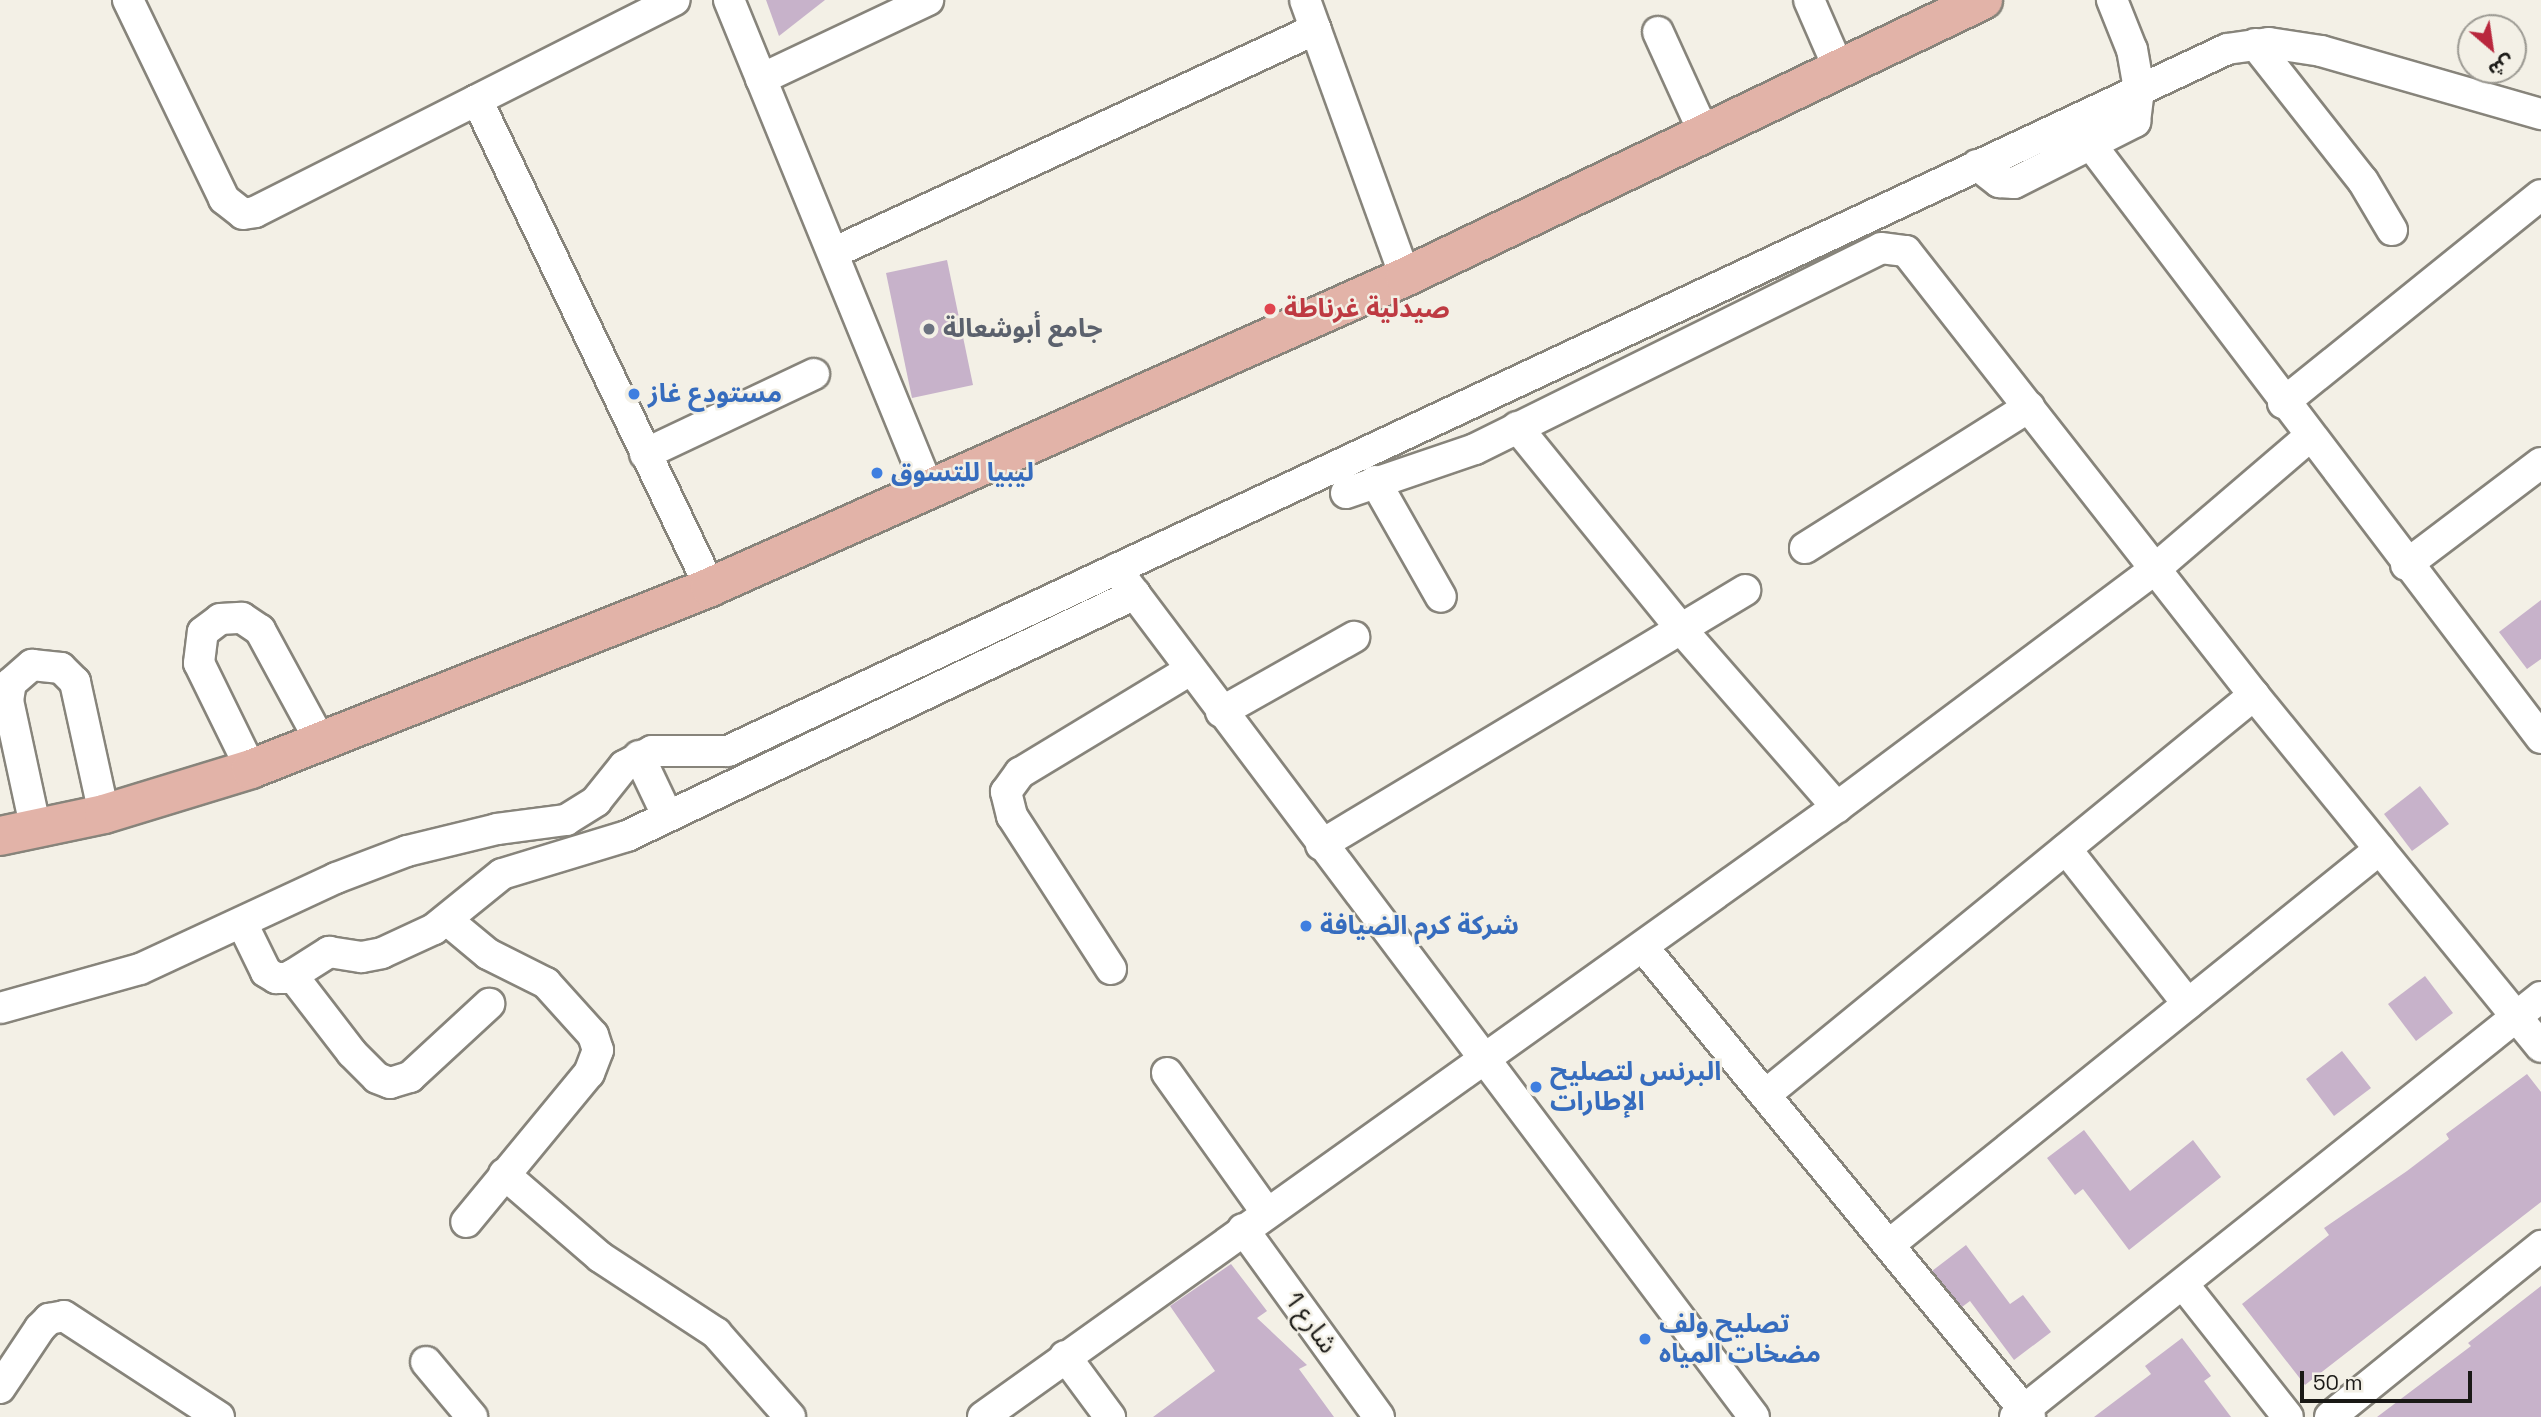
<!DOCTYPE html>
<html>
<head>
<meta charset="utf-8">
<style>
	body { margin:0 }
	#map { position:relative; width:2541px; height:1417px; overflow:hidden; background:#f3f0e6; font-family:"Space Grotesk","Noto Sans Arabic",sans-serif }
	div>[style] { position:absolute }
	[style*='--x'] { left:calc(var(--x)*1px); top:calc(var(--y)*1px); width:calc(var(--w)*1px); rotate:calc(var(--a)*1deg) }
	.building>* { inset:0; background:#c7b2ca }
	.roads { filter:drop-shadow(2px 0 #87847b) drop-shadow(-2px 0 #87847b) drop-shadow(0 2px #87847b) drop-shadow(0 -2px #87847b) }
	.minor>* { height:30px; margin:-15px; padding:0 15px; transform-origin:15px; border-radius:15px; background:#fff }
	.major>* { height:38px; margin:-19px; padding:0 19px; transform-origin:19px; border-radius:19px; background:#e2b3a8 }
	.dots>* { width:19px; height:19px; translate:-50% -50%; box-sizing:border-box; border:4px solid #f3f0e6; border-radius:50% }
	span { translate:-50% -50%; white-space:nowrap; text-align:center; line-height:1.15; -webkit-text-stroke:5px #f3f0e6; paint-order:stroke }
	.health-label { font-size:26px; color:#be3a42; font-weight:700 }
	.left { translate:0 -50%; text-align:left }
	.worship-label { font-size:26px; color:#5b616d; font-weight:700 }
	.shop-label { font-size:26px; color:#366cbe; font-weight:700 }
	.street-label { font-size:26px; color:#1a1916 }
	.north { position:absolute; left:2457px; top:14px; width:70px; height:70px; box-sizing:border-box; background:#f3f0e6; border:2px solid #9c9a93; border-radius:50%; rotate:151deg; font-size:19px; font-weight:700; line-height:28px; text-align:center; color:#1a1916 }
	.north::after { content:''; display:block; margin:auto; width:24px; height:32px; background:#b9273d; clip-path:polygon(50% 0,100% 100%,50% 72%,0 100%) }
	.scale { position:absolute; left:2300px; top:1371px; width:172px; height:32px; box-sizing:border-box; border:4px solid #1a1916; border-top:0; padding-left:9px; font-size:21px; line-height:24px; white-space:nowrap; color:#1a1916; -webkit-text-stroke:5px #f3f0e6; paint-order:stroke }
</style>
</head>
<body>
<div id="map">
	<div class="building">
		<i style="clip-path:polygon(766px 0,825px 0,779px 36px)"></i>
		<i style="clip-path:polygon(947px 260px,973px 385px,912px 398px,886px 273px)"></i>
		<i style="clip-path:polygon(2541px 600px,2541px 659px,2527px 669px,2499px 632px)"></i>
		<i style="clip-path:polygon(2420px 786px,2449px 824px,2412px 851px,2384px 814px)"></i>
		<i style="clip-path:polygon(2425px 976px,2453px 1013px,2416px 1041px,2388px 1004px)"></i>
		<i style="clip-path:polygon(2342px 1051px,2371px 1088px,2334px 1116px,2306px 1079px)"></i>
		<i style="clip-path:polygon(2527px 1074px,2541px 1092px,2541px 1202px,2305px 1385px,2242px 1304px,2329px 1235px,2324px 1228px,2407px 1171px,2449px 1139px,2446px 1134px)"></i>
		<i style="clip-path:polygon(2084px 1130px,2130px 1191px,2193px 1140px,2221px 1177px,2129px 1250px,2083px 1189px,2075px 1195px,2047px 1158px)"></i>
		<i style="clip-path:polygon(1966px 1245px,2010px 1304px,2023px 1295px,2051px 1332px,2014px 1360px,1970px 1301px,1962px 1307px,1932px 1271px)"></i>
		<i style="clip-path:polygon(1231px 1264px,1267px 1311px,1257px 1318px,1307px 1365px,1299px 1369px,1334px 1417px,1153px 1417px,1215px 1371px,1170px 1306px)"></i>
		<i style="clip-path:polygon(2541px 1286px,2541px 1417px,2377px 1417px,2471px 1346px,2468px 1343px)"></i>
		<i style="clip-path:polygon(2182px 1338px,2211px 1376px,2204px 1381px,2231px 1417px,2094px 1417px,2151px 1374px,2145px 1366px)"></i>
	</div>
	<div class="roads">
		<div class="minor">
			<i style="--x:128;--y:0;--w:221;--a:64.2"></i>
			<i style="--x:224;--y:199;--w:24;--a:38"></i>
			<i style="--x:243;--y:214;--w:12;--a:-9"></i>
			<i style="--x:255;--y:212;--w:470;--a:-26.8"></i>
			<i style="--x:729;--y:0;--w:531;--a:67.78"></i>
			<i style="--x:1305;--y:0;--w:294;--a:70.1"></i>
			<i style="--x:1809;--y:0;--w:75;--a:66.5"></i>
			<i style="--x:1658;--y:32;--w:113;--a:65.5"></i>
			<i style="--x:2255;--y:44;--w:174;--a:51.8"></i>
			<i style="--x:2363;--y:181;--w:57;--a:59.4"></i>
			<i style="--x:761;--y:79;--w:185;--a:-25.3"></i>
			<i style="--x:477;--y:100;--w:540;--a:64.43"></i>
			<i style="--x:2092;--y:146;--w:743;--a:52.82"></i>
			<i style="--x:1977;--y:165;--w:28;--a:38"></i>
			<i style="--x:1999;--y:182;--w:15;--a:4"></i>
			<i style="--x:2014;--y:183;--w:136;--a:-26.8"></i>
			<i style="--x:2135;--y:122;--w:33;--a:-83"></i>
			<i style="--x:2139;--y:89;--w:40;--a:-100"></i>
			<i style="--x:2132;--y:50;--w:54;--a:-111.8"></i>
			<i style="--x:833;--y:253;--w:532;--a:-24.88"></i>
			<i style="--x:2283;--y:403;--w:331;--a:-38.9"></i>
			<i style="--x:1517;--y:427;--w:260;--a:50.9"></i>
			<i style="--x:1681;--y:629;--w:237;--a:48.8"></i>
			<i style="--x:645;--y:454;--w:187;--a:-25.3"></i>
			<i style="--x:1375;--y:481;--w:133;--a:60.4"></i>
			<i style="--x:1346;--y:493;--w:136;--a:-18.8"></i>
			<i style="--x:1475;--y:449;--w:453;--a:-26.3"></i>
			<i style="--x:1881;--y:248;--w:25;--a:7"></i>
			<i style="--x:1906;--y:251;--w:564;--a:51.91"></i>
			<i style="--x:2254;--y:695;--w:454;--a:50.8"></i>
			<i style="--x:1805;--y:548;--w:265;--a:-32.2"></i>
			<i style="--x:2406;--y:565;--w:169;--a:-37.1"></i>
			<i style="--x:1116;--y:569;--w:1061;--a:53.04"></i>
			<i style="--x:1221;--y:712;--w:153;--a:-29.4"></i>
			<i style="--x:639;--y:756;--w:65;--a:64.6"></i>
			<i style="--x:251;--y:769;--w:118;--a:-116.1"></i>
			<i style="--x:199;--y:663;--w:31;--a:-83"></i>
			<i style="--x:203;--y:632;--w:21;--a:-37"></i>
			<i style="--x:220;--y:619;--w:22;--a:-3"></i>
			<i style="--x:242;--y:618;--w:22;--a:34"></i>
			<i style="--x:260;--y:630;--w:130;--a:61.5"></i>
			<i style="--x:36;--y:830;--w:132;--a:-102.2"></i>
			<i style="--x:8;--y:701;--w:18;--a:-81"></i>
			<i style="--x:11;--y:683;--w:28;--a:-41"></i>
			<i style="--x:32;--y:665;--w:29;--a:6"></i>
			<i style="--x:61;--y:668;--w:20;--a:45"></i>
			<i style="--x:75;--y:682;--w:135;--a:77.6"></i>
			<i style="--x:1321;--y:845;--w:495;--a:-31"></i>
			<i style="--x:2066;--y:849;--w:197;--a:51.8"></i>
			<i style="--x:447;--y:920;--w:53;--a:39.7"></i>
			<i style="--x:488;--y:954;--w:65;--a:26.6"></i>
			<i style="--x:546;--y:983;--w:70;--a:47.9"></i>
			<i style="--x:593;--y:1035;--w:16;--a:72"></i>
			<i style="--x:598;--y:1050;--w:25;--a:111"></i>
			<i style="--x:589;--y:1073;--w:193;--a:129.5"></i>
			<i style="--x:243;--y:925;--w:52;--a:63.9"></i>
			<i style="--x:266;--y:972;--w:12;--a:31"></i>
			<i style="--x:276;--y:978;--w:12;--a:0"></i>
			<i style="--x:288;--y:978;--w:49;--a:-32.4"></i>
			<i style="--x:329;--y:952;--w:33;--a:9"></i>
			<i style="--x:362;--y:957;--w:20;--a:-11"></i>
			<i style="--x:382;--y:953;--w:57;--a:-24.8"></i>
			<i style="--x:434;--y:929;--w:87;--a:-39"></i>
			<i style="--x:502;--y:874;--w:131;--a:-16.9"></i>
			<i style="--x:627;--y:836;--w:563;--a:-25.47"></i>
			<i style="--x:1643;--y:947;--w:609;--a:50.53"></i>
			<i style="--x:1111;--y:969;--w:182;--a:-122.9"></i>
			<i style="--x:1012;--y:816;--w:25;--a:-104"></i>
			<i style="--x:1006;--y:792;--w:24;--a:-54"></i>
			<i style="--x:1020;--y:773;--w:199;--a:-31.2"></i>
			<i style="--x:292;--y:975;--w:98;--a:52.4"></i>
			<i style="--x:352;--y:1053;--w:35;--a:45"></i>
			<i style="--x:377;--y:1078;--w:14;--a:21"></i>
			<i style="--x:390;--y:1083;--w:21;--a:-17"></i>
			<i style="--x:410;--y:1077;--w:108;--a:-42.7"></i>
			<i style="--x:0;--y:1008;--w:145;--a:-15.6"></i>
			<i style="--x:140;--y:969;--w:216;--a:-24.9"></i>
			<i style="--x:336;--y:878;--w:76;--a:-20.8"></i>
			<i style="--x:407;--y:851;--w:93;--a:-13.7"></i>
			<i style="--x:497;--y:829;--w:70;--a:-7.4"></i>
			<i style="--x:566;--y:820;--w:36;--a:-32"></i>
			<i style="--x:596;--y:801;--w:45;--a:-51.3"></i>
			<i style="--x:624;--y:766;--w:32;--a:-28"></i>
			<i style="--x:652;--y:751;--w:76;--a:0"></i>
			<i style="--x:728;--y:751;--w:1655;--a:-25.09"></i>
			<i style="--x:2227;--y:49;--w:42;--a:-8.1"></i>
			<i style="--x:2269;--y:43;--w:53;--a:8.7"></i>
			<i style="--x:2321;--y:51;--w:229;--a:16"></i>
			<i style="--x:1167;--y:1073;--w:172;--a:54.5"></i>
			<i style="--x:1765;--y:1095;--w:632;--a:-39.28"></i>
			<i style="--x:504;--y:1174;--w:127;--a:40.8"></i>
			<i style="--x:600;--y:1257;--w:139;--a:33.2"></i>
			<i style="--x:716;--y:1333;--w:112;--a:48.6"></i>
			<i style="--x:1243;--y:1229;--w:232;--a:54.1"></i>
			<i style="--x:1890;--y:1244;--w:629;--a:-38.87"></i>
			<i style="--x:2183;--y:1284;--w:169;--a:51.7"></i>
			<i style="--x:1065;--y:1356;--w:76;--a:53.6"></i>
			<i style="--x:426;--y:1362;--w:72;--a:50.1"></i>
			<i style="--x:0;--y:1388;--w:72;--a:-56.3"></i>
			<i style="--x:40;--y:1328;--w:13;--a:-45"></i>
			<i style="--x:49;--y:1319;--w:15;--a:-11"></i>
			<i style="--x:64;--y:1316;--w:185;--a:33.1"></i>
			<i style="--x:983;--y:1417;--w:1049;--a:-35.54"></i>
			<i style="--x:1837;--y:807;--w:397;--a:-36.8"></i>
			<i style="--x:2155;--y:569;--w:203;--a:-40.6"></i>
			<i style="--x:2015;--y:1417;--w:673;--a:-38.61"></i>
			<i style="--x:2330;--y:1417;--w:272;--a:-39"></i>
		</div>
		<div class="major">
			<i style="--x:0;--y:836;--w:106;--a:-11.9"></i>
			<i style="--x:104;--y:814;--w:154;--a:-17"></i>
			<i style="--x:251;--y:769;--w:494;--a:-21.6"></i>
			<i style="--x:710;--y:587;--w:761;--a:-24.04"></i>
			<i style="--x:1405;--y:277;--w:641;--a:-25.61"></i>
		</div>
	</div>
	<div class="dots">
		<i style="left:1270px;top:309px;background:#e0444e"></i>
		<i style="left:929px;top:329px;background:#6b7280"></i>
		<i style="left:634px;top:394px;background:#3f7fe0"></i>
		<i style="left:877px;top:473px;background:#3f7fe0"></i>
		<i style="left:1306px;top:926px;background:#3f7fe0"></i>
		<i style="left:1536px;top:1087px;background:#3f7fe0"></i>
		<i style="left:1645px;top:1339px;background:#3f7fe0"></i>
	</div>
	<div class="health-label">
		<span class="left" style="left:1284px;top:309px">صيدلية غرناطة</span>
	</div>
	<div class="worship-label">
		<span class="left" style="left:943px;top:329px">جامع أبوشعالة</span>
	</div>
	<div class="shop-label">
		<span class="left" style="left:648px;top:394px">مستودع غاز</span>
		<span class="left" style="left:891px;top:473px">ليبيا للتسوق</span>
		<span class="left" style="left:1320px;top:926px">شركة كرم الضيافة</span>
		<span class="left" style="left:1550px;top:1087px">البرنس لتصليح<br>الإطارات</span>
		<span class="left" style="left:1659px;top:1339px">تصليح ولف<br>مضخات المياه</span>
	</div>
	<div class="street-label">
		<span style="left:1311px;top:1323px;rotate:54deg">شارع 1</span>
	</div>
	<div class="north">ش</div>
	<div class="scale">50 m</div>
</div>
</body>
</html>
